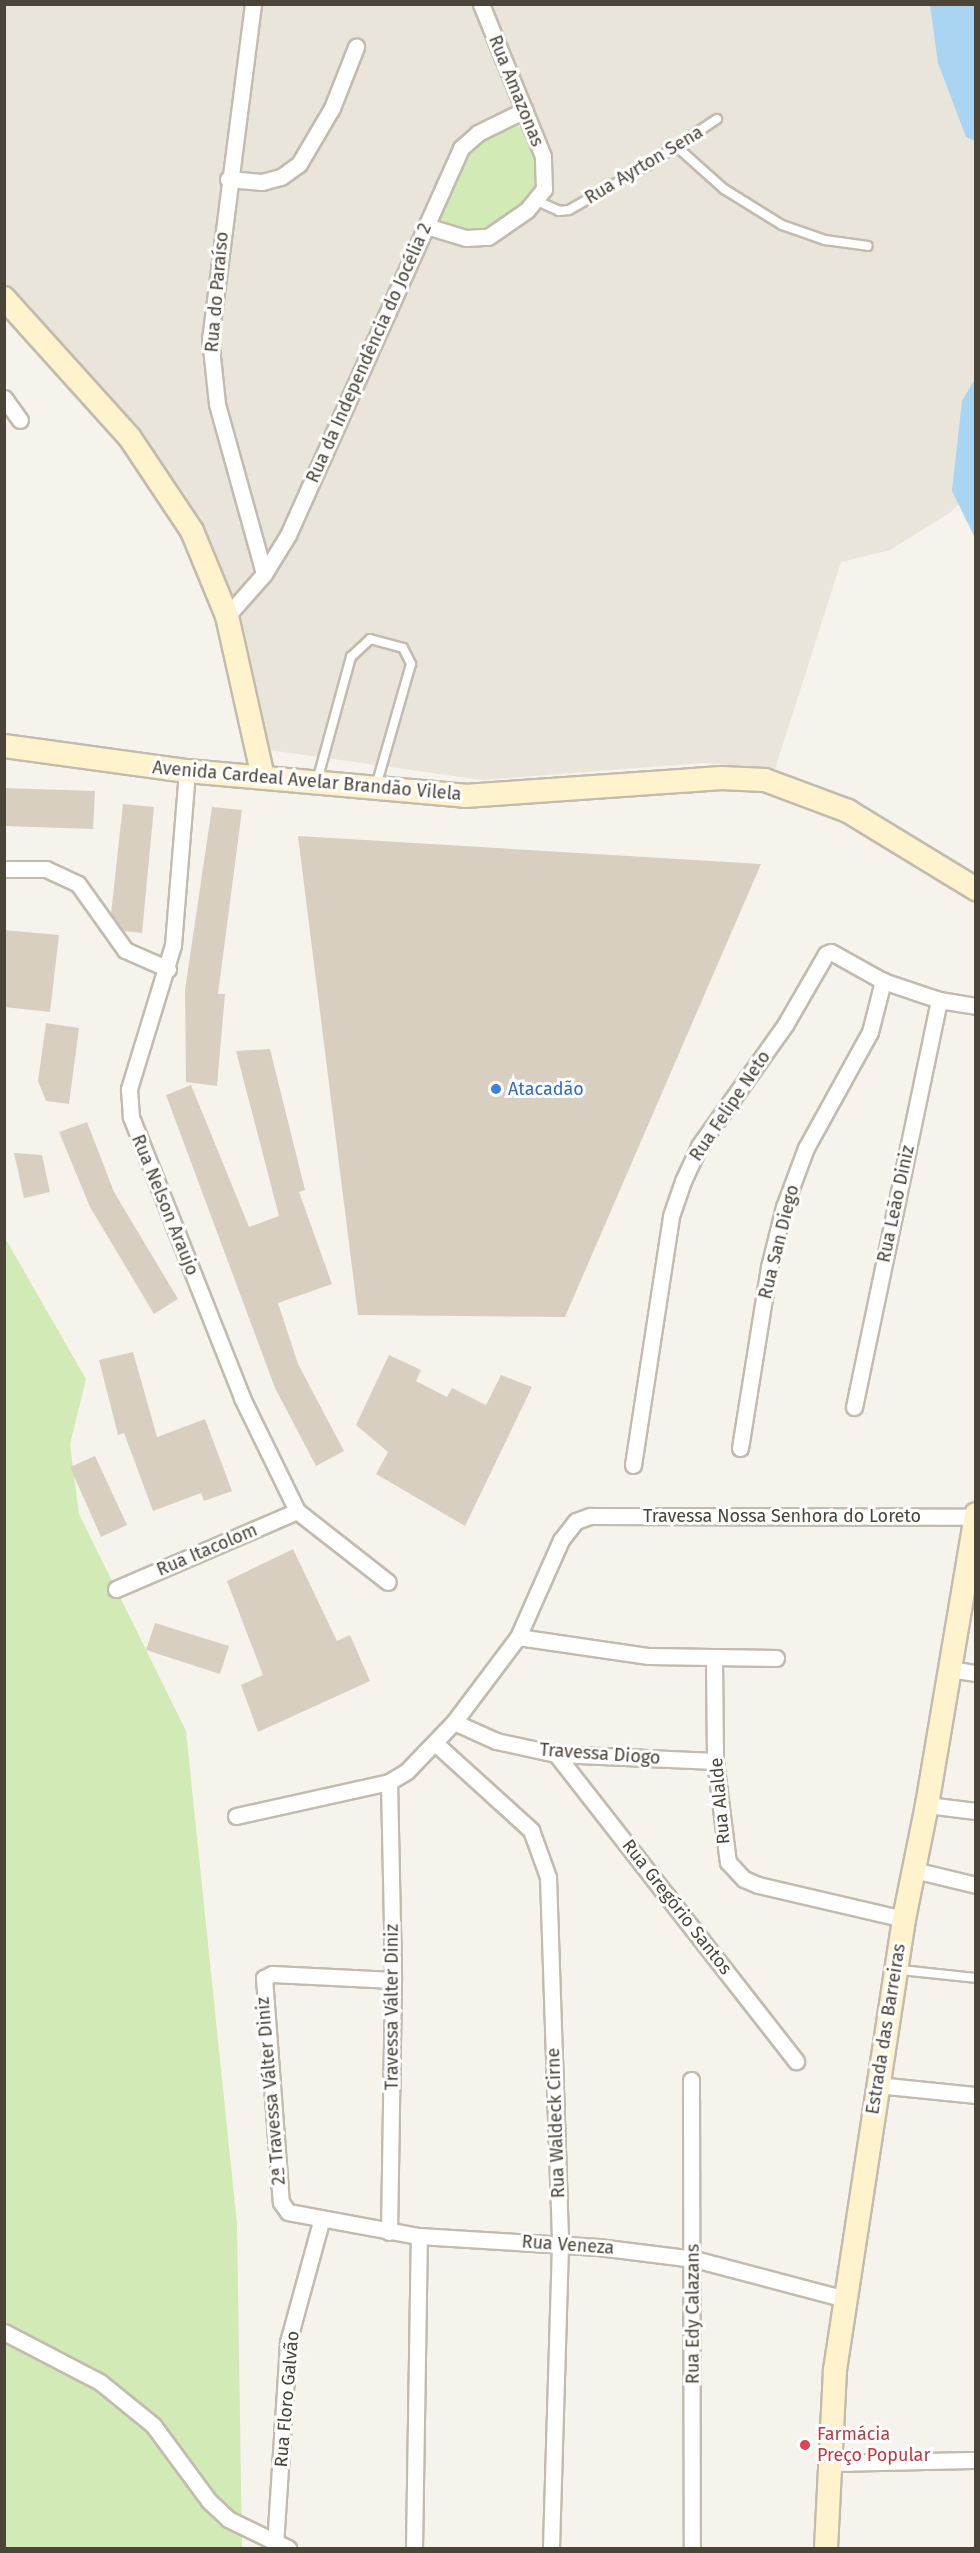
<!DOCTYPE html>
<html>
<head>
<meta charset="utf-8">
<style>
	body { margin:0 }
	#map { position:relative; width:980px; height:2553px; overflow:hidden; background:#f6f3ec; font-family:"Fira Sans",sans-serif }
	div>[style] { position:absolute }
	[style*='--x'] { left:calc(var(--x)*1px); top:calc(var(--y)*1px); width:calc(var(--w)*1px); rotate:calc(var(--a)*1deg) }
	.residential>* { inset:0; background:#eae5da }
	.green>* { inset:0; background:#d2eab5 }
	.water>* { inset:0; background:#a9d4f2 }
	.building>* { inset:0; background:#d8cfc1 }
	.roads { filter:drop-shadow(2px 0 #c2bbae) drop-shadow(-2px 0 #c2bbae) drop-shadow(0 2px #c2bbae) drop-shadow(0 -2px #c2bbae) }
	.lane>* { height:8px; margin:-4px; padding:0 4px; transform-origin:4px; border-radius:4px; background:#fff }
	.street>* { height:15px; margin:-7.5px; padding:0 7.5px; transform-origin:7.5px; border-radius:7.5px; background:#fff }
	.secondary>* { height:22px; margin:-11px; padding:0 11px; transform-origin:11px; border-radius:11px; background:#fff3cd }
	.dots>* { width:16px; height:16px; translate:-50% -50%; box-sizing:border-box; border:3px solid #fff; border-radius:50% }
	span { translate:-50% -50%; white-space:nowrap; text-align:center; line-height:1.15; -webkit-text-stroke:6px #fff; paint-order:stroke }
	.street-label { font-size:18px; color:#4b4439 }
	.shop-label { font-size:18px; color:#366cbe }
	.left { translate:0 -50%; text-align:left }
	.health-label { font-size:18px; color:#be3a42 }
	.frame { position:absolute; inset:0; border:6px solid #4b4439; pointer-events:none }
</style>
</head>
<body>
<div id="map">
	<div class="residential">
		<i style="clip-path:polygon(4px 5px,975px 5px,976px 457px,971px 492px,951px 512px,890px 550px,841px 562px,775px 769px,703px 763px,482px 780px,269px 750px,254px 686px,201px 544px,158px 458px,5px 284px)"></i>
	</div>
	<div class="green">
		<i style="clip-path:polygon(514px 126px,523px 128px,539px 165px,538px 183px,529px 199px,479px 231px,439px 222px,472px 147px)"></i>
		<i style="clip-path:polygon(5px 1238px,86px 1379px,70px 1444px,79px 1514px,186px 1731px,237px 2224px,242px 2548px,5px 2548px)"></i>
	</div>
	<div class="water">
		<i style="clip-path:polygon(930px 5px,975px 5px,975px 141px,966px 137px,938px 63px)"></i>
		<i style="clip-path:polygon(975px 379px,976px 538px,975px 538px,952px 491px,962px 401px)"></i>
	</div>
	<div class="building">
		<i style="clip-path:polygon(4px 788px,95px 791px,93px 829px,4px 826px)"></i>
		<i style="clip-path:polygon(123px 804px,154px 807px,142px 933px,124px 931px,111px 914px)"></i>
		<i style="clip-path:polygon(212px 807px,242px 810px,218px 994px,225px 994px,217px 1086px,186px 1082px,185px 990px)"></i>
		<i style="clip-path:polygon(298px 836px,761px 864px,565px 1317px,358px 1315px)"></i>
		<i style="clip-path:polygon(4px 930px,59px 935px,50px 1012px,4px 1007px)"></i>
		<i style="clip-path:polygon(46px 1023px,79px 1028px,69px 1104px,46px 1101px,38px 1081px)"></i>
		<i style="clip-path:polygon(270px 1049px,305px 1190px,299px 1192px,332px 1284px,278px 1303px,298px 1364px,344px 1451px,316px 1466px,275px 1388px,166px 1095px,191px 1085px,249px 1227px,279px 1216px,236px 1051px)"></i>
		<i style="clip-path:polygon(87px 1122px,114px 1192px,178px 1299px,154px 1314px,90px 1207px,59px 1132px)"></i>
		<i style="clip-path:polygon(14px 1153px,42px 1155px,50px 1192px,24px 1198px)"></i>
		<i style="clip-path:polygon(133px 1352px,157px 1437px,205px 1419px,232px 1491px,204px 1501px,201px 1493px,153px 1511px,124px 1433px,118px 1435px,99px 1360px)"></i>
		<i style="clip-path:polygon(389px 1355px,421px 1370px,416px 1381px,447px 1397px,452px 1388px,486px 1405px,501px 1375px,532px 1387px,465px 1526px,376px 1474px,388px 1452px,356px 1425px)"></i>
		<i style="clip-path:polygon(95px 1456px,127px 1525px,101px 1537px,70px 1467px)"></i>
		<i style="clip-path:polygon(293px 1549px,337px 1641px,350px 1635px,370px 1681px,258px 1732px,241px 1685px,263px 1675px,227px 1581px)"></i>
		<i style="clip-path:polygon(155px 1623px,229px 1646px,220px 1674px,146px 1650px)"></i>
	</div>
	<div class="roads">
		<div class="lane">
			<i style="--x:677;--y:147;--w:63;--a:41.8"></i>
			<i style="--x:724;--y:189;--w:68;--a:31.8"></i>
			<i style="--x:782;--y:225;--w:46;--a:19.2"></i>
			<i style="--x:825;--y:240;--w:43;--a:7.9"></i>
			<i style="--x:537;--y:201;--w:24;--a:24"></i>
			<i style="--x:559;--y:211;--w:10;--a:-6"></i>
			<i style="--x:569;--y:210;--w:91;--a:-29.7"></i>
			<i style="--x:648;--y:165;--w:83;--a:-33.7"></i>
			<i style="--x:317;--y:781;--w:129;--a:-74.7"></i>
			<i style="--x:351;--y:657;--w:26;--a:-43"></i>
			<i style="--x:370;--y:639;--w:34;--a:15"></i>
			<i style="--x:403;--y:648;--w:18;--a:63"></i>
			<i style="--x:411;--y:664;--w:127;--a:106"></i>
			<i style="--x:900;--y:1970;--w:76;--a:6"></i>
		</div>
		<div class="street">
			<i style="--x:253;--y:4;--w:337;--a:97.3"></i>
			<i style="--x:210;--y:338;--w:66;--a:83.9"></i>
			<i style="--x:217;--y:404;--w:176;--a:74.5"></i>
			<i style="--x:228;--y:179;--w:34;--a:5"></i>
			<i style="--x:262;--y:182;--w:20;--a:-15"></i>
			<i style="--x:281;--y:177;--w:22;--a:-36"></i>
			<i style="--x:299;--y:164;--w:65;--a:-59.5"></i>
			<i style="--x:332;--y:108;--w:66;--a:-68.5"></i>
			<i style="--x:426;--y:226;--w:42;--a:16.7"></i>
			<i style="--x:466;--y:238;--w:22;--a:-3"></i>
			<i style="--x:488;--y:237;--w:47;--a:-34.7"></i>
			<i style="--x:527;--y:210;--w:27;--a:-51"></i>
			<i style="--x:544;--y:189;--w:33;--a:-92"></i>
			<i style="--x:543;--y:156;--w:164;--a:-112.2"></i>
			<i style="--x:4;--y:398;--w:27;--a:54"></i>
			<i style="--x:227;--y:616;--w:56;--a:-48.6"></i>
			<i style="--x:264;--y:574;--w:46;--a:-58.4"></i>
			<i style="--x:288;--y:535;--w:424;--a:-65.9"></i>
			<i style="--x:461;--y:148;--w:23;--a:-41"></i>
			<i style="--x:478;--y:133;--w:52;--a:-26.1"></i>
			<i style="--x:187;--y:771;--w:175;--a:94.6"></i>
			<i style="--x:173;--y:945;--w:151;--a:107"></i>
			<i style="--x:129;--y:1089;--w:28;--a:86"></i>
			<i style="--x:131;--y:1117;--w:302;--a:68.4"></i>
			<i style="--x:242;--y:1398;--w:126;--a:64"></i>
			<i style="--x:297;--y:1511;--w:115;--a:38"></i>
			<i style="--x:4;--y:869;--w:42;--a:0"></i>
			<i style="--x:46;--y:869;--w:35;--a:25"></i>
			<i style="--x:78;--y:884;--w:81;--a:54.5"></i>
			<i style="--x:125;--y:950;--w:47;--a:23.8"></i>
			<i style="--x:854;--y:1407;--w:416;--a:-78.2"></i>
			<i style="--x:740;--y:1448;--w:183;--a:-80.9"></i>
			<i style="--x:769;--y:1267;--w:62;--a:-76"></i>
			<i style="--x:784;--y:1207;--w:63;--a:-69.6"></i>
			<i style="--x:806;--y:1148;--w:132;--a:-61.1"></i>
			<i style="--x:870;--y:1032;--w:53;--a:-75.7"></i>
			<i style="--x:633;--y:1465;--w:252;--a:-81.3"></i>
			<i style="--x:671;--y:1216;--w:37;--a:-71"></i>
			<i style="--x:683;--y:1181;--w:38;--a:-65"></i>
			<i style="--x:699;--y:1146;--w:148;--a:-54.6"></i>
			<i style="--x:785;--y:1025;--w:82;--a:-60"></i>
			<i style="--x:826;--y:954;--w:5;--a:-22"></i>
			<i style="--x:831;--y:952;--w:60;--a:29.1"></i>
			<i style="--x:883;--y:981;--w:59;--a:18.7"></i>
			<i style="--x:939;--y:1000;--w:37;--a:9"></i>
			<i style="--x:116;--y:1589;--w:197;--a:-23.3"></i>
			<i style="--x:518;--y:1637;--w:132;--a:8.3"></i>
			<i style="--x:649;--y:1656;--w:127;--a:0.9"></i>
			<i style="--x:714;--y:1660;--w:101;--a:89.4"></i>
			<i style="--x:715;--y:1761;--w:102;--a:82.7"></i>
			<i style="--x:728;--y:1862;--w:23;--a:47"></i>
			<i style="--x:744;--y:1879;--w:15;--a:23"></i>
			<i style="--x:758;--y:1885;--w:150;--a:13.1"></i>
			<i style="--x:950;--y:1669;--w:26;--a:9"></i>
			<i style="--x:454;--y:1722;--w:46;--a:24.3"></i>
			<i style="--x:496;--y:1741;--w:61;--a:12.2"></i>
			<i style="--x:556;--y:1754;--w:159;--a:2.5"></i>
			<i style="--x:435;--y:1743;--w:130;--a:42.2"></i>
			<i style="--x:531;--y:1830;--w:50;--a:70.1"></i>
			<i style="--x:548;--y:1877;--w:367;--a:88.1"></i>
			<i style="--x:560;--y:2244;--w:304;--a:91.7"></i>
			<i style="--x:556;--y:1754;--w:390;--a:52"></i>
			<i style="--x:389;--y:1782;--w:198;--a:88.8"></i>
			<i style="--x:393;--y:1980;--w:252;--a:90.9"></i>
			<i style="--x:927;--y:1805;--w:49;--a:7"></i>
			<i style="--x:236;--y:1816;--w:157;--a:-12.5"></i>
			<i style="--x:389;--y:1782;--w:21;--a:-31"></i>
			<i style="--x:407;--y:1771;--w:68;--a:-46.2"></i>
			<i style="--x:454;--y:1722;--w:106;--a:-53"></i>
			<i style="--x:518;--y:1637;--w:106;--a:-66.1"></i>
			<i style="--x:561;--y:1540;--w:24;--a:-52"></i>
			<i style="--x:576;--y:1521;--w:15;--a:-20"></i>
			<i style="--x:590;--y:1516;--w:385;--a:0.1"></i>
			<i style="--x:914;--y:1870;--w:64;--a:13.6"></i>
			<i style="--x:393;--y:1980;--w:121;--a:-177.2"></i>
			<i style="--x:272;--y:1974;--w:9;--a:153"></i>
			<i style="--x:264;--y:1978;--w:225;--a:85.7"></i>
			<i style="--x:281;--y:2202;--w:12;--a:55"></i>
			<i style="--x:288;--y:2212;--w:133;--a:10.4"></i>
			<i style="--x:419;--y:2236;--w:179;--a:3.5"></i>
			<i style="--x:598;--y:2247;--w:97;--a:7.1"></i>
			<i style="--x:694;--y:2259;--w:156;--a:14.8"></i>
			<i style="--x:691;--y:2080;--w:468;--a:89.9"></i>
			<i style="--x:877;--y:2085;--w:100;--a:5.8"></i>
			<i style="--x:4;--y:2332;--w:108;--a:27.5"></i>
			<i style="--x:100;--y:2382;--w:68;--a:39.1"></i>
			<i style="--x:153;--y:2425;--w:94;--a:53.6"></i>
			<i style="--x:209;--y:2501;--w:26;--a:43"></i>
			<i style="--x:228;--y:2519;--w:67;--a:25.8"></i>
			<i style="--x:829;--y:2463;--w:147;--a:-1.2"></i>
			<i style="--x:275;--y:2545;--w:203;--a:-86.3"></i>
			<i style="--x:288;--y:2342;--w:125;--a:-74.7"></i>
			<i style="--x:414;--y:2548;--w:312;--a:-89.1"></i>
		</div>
		<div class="secondary">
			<i style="--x:4;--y:298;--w:188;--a:48"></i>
			<i style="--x:130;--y:438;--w:112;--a:56.3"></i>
			<i style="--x:192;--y:531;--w:92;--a:67.6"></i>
			<i style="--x:227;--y:616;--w:165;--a:77.4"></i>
			<i style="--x:4;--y:746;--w:185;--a:7.8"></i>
			<i style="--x:187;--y:771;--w:279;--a:5.1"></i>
			<i style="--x:465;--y:796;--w:257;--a:-4"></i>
			<i style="--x:721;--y:778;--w:44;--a:2.6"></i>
			<i style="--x:765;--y:780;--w:89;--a:20.5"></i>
			<i style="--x:848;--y:811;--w:150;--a:31.4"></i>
			<i style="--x:826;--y:2548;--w:178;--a:-87.1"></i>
			<i style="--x:835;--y:2370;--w:456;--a:-81.3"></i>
			<i style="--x:904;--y:1919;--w:116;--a:-78.6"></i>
			<i style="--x:927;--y:1805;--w:295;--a:-80.4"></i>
		</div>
	</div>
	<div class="dots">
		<i style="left:496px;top:1089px;background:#3f7fe0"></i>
		<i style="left:805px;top:2445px;background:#e0444e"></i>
	</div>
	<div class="street-label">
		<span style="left:516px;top:91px;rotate:68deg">Rua Amazonas</span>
		<span style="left:644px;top:165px;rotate:-31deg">Rua Ayrton Sena</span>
		<span style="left:217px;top:292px;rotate:-85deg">Rua do Paraíso</span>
		<span style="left:369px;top:353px;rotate:-66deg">Rua da Independência do Jocélia 2</span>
		<span style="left:307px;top:781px;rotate:5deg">Avenida Cardeal Avelar Brandão Vilela</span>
		<span style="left:730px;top:1106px;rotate:-56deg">Rua Felipe Neto</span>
		<span style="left:896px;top:1204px;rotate:-78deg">Rua Leão Diniz</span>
		<span style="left:165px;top:1205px;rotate:68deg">Rua Nelson Araujo</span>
		<span style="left:779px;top:1242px;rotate:-76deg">Rua San Diego</span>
		<span style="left:782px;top:1516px">Travessa Nossa Senhora do Loreto</span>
		<span style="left:207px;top:1550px;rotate:-23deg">Rua Itacolom</span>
		<span style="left:600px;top:1754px;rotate:4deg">Travessa Diogo</span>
		<span style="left:720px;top:1801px;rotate:-95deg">Rua Alalde</span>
		<span style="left:677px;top:1907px;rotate:52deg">Rua Gregório Santos</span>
		<span style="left:392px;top:2007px;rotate:-90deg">Travessa Válter Diniz</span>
		<span style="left:886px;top:2029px;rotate:-81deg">Estrada das Barreiras</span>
		<span style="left:271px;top:2091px;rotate:-95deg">2ª Travessa Válter Diniz</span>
		<span style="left:556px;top:2123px;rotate:-92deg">Rua Waldeck Cirne</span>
		<span style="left:568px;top:2245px;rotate:4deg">Rua Veneza</span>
		<span style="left:693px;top:2314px;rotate:-90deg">Rua Edy Calazans</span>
		<span style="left:287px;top:2399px;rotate:-85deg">Rua Floro Galvão</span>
	</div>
	<div class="shop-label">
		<span class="left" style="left:508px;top:1089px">Atacadão</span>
	</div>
	<div class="health-label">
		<span class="left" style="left:817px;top:2445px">Farmácia<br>Preço Popular</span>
	</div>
	<div class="frame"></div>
</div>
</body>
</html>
